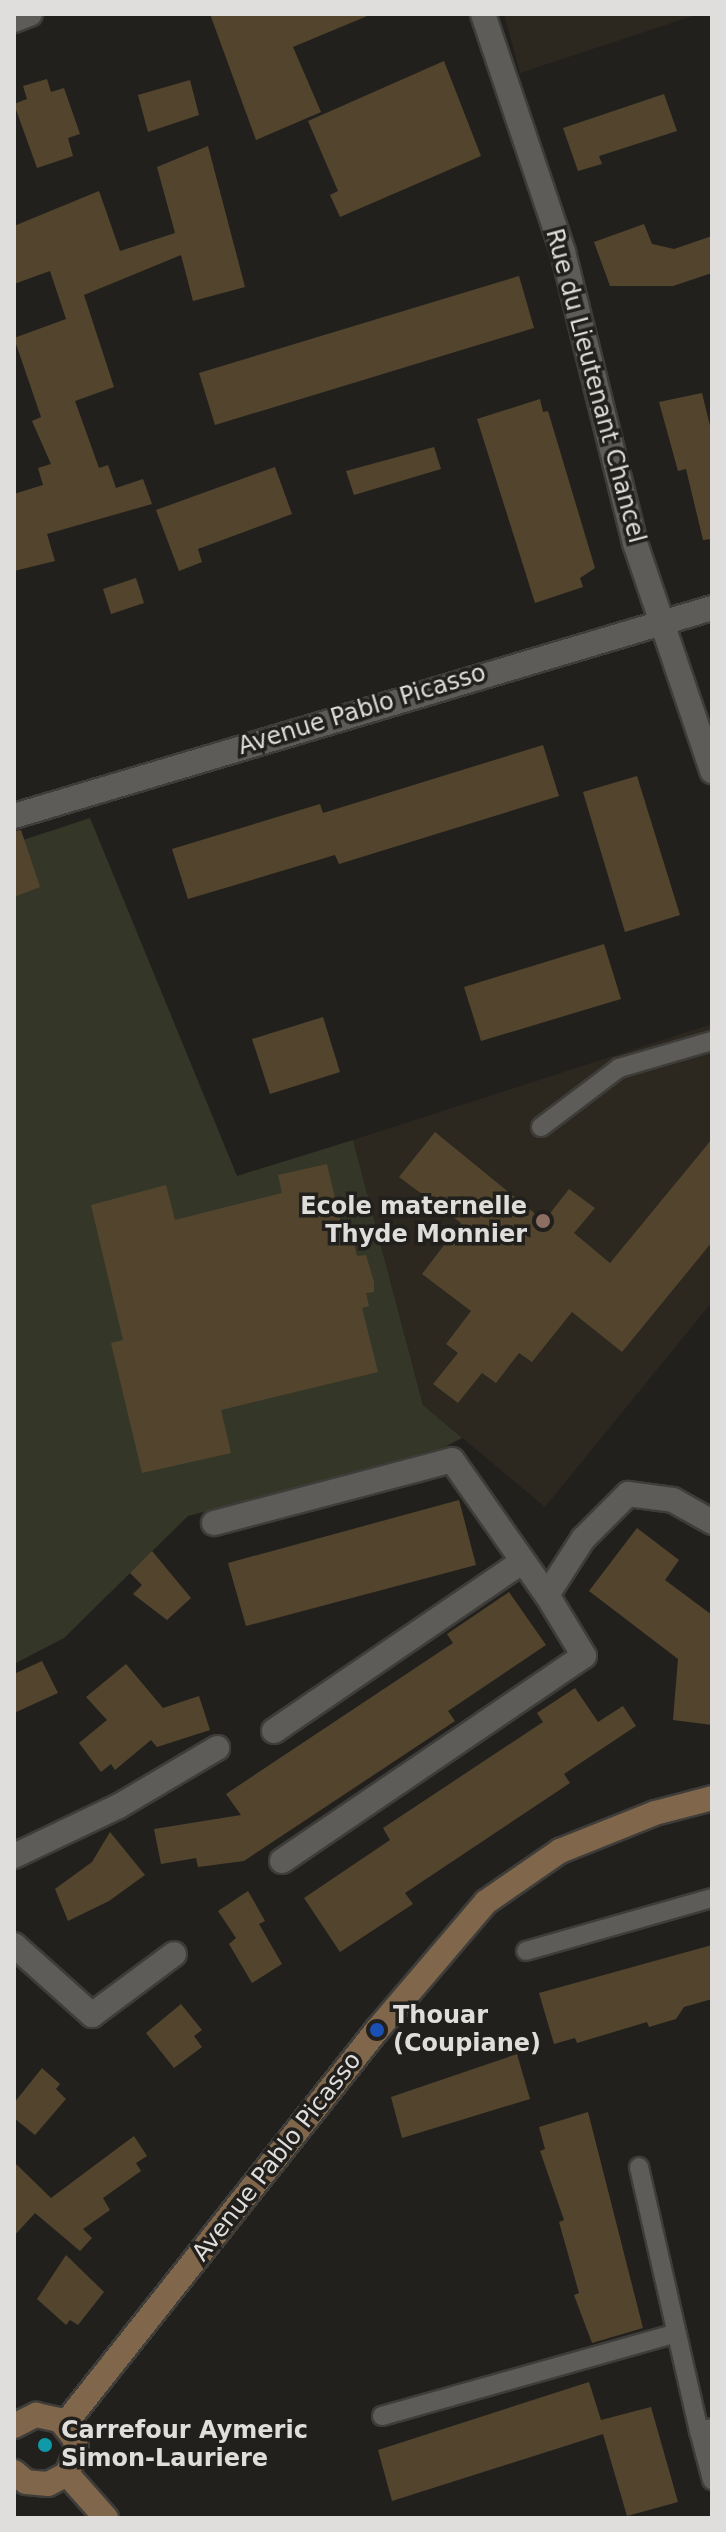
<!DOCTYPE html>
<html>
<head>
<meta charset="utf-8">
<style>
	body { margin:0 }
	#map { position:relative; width:726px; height:2532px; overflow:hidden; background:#22201d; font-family:"DejaVu Sans",sans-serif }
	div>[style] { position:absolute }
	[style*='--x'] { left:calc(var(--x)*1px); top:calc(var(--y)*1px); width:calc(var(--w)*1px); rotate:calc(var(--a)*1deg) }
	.built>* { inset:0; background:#2c271f }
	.green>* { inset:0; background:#343727 }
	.building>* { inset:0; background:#53452d }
	.roads { filter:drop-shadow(2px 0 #3e3d3a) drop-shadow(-2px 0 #3e3d3a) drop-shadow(0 2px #3e3d3a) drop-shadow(0 -2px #3e3d3a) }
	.lane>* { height:18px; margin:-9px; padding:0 9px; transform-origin:9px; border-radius:9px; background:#5e5c58 }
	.street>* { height:24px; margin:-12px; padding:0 12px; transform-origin:12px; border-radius:12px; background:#5e5c58 }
	.secondary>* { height:24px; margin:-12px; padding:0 12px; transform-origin:12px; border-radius:12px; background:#80664a }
	.dots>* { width:22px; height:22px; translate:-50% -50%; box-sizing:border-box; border:4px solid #22201d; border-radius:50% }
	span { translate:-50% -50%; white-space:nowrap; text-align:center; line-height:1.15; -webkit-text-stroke:7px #22201d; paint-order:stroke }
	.street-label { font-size:24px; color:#dfdedc }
	.poi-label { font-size:24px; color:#dfdedc; font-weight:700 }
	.right { translate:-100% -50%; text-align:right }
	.left { translate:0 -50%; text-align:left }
	.frame { position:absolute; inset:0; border:16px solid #dfdedc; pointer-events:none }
</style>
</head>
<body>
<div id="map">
	<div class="built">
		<i style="clip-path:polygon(504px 14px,699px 14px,520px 73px)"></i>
		<i style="clip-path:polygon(712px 1024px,712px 1302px,545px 1507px,423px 1405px,353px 1140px)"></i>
	</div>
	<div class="green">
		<i style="clip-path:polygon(90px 818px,237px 1176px,353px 1140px,423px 1405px,462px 1438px,442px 1448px,188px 1516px,64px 1638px,14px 1664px,14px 843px)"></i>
	</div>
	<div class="building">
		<i style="clip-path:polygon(210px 14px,372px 14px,293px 47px,321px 112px,256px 140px)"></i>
		<i style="clip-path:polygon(444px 61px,481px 156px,340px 217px,330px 195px,338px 191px,308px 121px)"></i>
		<i style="clip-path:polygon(47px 79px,51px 92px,64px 88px,80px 134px,68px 138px,73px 156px,37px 168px,14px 104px,27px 99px,23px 86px)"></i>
		<i style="clip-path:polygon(190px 80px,199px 115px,148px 132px,138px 95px)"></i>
		<i style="clip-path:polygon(664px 94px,677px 131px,599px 156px,602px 164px,578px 171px,563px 128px)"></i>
		<i style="clip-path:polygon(208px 146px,245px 287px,193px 301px,181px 255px,84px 295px,114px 387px,75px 401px,99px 468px,108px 465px,116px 488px,143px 479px,152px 504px,47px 534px,55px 561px,14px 571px,14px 494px,43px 485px,38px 468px,51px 464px,32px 421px,41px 417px,14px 338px,66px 319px,50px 271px,14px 284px,14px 226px,99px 191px,120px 251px,175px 233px,157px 167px)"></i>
		<i style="clip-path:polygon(644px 224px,652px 244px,674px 249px,712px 236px,712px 273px,673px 286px,610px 286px,594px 242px)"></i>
		<i style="clip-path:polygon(519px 276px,534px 328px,215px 425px,199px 373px)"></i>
		<i style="clip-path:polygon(702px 393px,712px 434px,712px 539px,703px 540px,686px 469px,678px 471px,659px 402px)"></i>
		<i style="clip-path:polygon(540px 399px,543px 412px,548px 411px,595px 568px,580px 578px,583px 587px,535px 603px,477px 419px)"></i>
		<i style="clip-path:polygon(434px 447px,441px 469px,354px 495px,346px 471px)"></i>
		<i style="clip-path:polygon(275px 467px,292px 514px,198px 549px,202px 562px,179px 571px,156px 510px)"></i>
		<i style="clip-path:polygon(136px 578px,144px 603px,111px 614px,103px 589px)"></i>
		<i style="clip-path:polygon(543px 745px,559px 796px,339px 864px,335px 855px,188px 899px,172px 849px,320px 804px,323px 813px)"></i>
		<i style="clip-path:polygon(637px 776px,680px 915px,625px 932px,583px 792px)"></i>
		<i style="clip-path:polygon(21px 830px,40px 887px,14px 897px,14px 831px)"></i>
		<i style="clip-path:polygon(604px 944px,621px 999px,481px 1041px,464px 987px)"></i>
		<i style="clip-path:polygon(323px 1017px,340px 1072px,270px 1094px,252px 1039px)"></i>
		<i style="clip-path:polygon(435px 1132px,544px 1221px,569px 1189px,595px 1208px,574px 1233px,610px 1263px,712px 1139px,712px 1242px,622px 1352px,572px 1312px,532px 1362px,519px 1353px,496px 1383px,482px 1373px,458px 1403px,433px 1384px,458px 1353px,446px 1344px,471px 1311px,422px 1274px,461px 1223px,399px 1177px)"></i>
		<i style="clip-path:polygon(327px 1164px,346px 1245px,354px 1244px,357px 1256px,366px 1255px,374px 1282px,374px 1292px,366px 1293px,369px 1306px,362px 1308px,378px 1372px,221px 1410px,231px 1453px,142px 1473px,111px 1343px,123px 1340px,91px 1205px,166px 1185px,175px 1220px,282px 1193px,278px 1175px)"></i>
		<i style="clip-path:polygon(459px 1500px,476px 1565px,246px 1626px,228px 1563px)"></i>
		<i style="clip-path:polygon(637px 1528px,679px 1560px,665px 1580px,712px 1615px,712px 1725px,673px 1720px,678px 1659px,589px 1591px)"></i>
		<i style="clip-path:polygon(152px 1551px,191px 1598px,167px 1620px,133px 1594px,142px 1585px,130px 1573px)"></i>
		<i style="clip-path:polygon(509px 1592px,546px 1645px,448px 1711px,455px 1721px,244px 1861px,198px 1867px,196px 1858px,161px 1864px,154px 1829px,241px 1815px,226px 1794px,453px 1643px,447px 1634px)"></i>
		<i style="clip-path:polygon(42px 1661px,58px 1693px,14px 1713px,14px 1674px)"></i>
		<i style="clip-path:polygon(126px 1664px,163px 1708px,199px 1696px,210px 1730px,157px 1747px,151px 1740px,115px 1770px,111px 1764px,101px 1772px,79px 1743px,107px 1720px,86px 1697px)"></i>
		<i style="clip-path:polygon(575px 1688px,598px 1722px,623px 1706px,636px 1726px,564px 1774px,570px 1783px,405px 1893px,413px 1904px,340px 1952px,304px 1898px,390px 1840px,383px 1828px,543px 1722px,537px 1713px)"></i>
		<i style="clip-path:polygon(110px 1832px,145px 1875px,109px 1901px,68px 1921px,55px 1889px,92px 1862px)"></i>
		<i style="clip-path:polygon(248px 1891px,265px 1921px,259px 1924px,282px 1964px,252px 1983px,229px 1944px,236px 1938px,218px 1911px)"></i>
		<i style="clip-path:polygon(712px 1945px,712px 1999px,684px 2007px,676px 2019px,649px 2027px,647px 2022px,577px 2043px,575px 2038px,554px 2044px,539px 1993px)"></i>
		<i style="clip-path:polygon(181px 2004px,202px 2030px,194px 2036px,202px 2047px,174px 2068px,146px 2033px)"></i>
		<i style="clip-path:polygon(517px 2054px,530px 2099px,402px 2138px,391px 2097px)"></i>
		<i style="clip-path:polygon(42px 2068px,60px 2084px,56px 2089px,66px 2099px,35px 2135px,14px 2118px,14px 2103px)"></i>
		<i style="clip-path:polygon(588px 2112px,643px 2328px,592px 2343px,574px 2295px,579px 2293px,559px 2222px,564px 2220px,540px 2151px,545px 2149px,539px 2127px)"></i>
		<i style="clip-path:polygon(134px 2136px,147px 2156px,136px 2163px,141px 2171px,103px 2198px,110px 2210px,83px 2229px,92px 2238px,80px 2251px,35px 2213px,14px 2236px,14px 2162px,51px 2198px)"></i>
		<i style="clip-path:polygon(66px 2255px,104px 2292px,78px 2325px,70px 2320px,66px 2325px,37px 2299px)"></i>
		<i style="clip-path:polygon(589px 2382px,601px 2420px,651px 2407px,678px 2502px,627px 2516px,603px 2434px,392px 2501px,378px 2450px)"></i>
	</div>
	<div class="roads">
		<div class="lane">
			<i style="--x:541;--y:1127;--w:98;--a:-37.1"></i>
			<i style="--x:619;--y:1068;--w:97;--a:-16.2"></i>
			<i style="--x:526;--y:1951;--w:193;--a:-15.9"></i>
			<i style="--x:639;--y:2167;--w:271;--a:77.2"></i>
			<i style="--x:382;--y:2416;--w:306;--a:-15.7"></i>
			<i style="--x:712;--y:2428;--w:13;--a:167"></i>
			<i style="--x:699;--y:2431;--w:51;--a:75.1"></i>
		</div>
		<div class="street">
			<i style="--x:483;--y:14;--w:251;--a:71.4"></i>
			<i style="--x:563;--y:252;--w:300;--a:76.1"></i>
			<i style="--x:635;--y:543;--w:241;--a:71.3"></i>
			<i style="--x:14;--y:20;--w:17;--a:-21"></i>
			<i style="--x:14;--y:816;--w:728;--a:-16.59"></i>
			<i style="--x:214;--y:1523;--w:246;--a:-14.8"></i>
			<i style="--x:452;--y:1460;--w:165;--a:54.9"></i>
			<i style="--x:547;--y:1595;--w:67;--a:-57.3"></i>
			<i style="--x:583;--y:1539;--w:64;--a:-45"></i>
			<i style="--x:628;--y:1494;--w:45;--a:7.6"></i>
			<i style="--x:673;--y:1500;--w:45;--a:29.4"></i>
			<i style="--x:274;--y:1731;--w:301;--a:-34.3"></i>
			<i style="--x:14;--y:1856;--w:116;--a:-25.5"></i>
			<i style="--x:119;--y:1806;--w:114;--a:-30.6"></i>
			<i style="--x:282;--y:1861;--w:365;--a:-34.2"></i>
			<i style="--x:584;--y:1656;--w:71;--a:-121.2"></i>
			<i style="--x:14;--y:1945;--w:105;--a:41.9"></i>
			<i style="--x:92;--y:2015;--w:102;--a:-36.6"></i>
		</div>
		<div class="secondary">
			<i style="--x:65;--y:2424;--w:503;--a:-51.63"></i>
			<i style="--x:377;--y:2030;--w:168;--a:-49.6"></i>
			<i style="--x:486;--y:1902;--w:90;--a:-34.6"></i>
			<i style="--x:560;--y:1851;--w:102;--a:-21.8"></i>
			<i style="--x:655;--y:1813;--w:59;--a:-14.7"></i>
			<i style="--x:14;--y:2426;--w:25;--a:-27"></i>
			<i style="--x:36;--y:2415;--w:25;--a:12"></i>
			<i style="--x:60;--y:2420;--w:24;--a:52"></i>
			<i style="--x:75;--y:2439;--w:12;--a:85"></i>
			<i style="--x:76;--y:2451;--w:25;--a:111"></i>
			<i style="--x:67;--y:2474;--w:21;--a:152"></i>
			<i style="--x:48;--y:2484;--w:22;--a:-175"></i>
			<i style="--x:26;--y:2482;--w:16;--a:-140"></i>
			<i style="--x:67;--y:2474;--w:59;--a:48.4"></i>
		</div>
	</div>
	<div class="dots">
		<i style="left:543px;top:1221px;background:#8d6e63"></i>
		<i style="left:377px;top:2030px;background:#1a4fb4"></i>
		<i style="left:45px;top:2445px;background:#0f9aa8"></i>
	</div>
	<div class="street-label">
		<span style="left:595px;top:386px;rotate:75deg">Rue du Lieutenant Chancel</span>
		<span style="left:362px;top:710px;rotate:-17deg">Avenue Pablo Picasso</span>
		<span style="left:277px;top:2157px;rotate:-52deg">Avenue Pablo Picasso</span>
	</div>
	<div class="poi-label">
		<span class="right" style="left:527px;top:1221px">Ecole maternelle<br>Thyde Monnier</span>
		<span class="left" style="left:393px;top:2030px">Thouar<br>(Coupiane)</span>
		<span class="left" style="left:61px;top:2445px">Carrefour Aymeric<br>Simon-Lauriere</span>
	</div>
	<div class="frame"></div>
</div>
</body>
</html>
